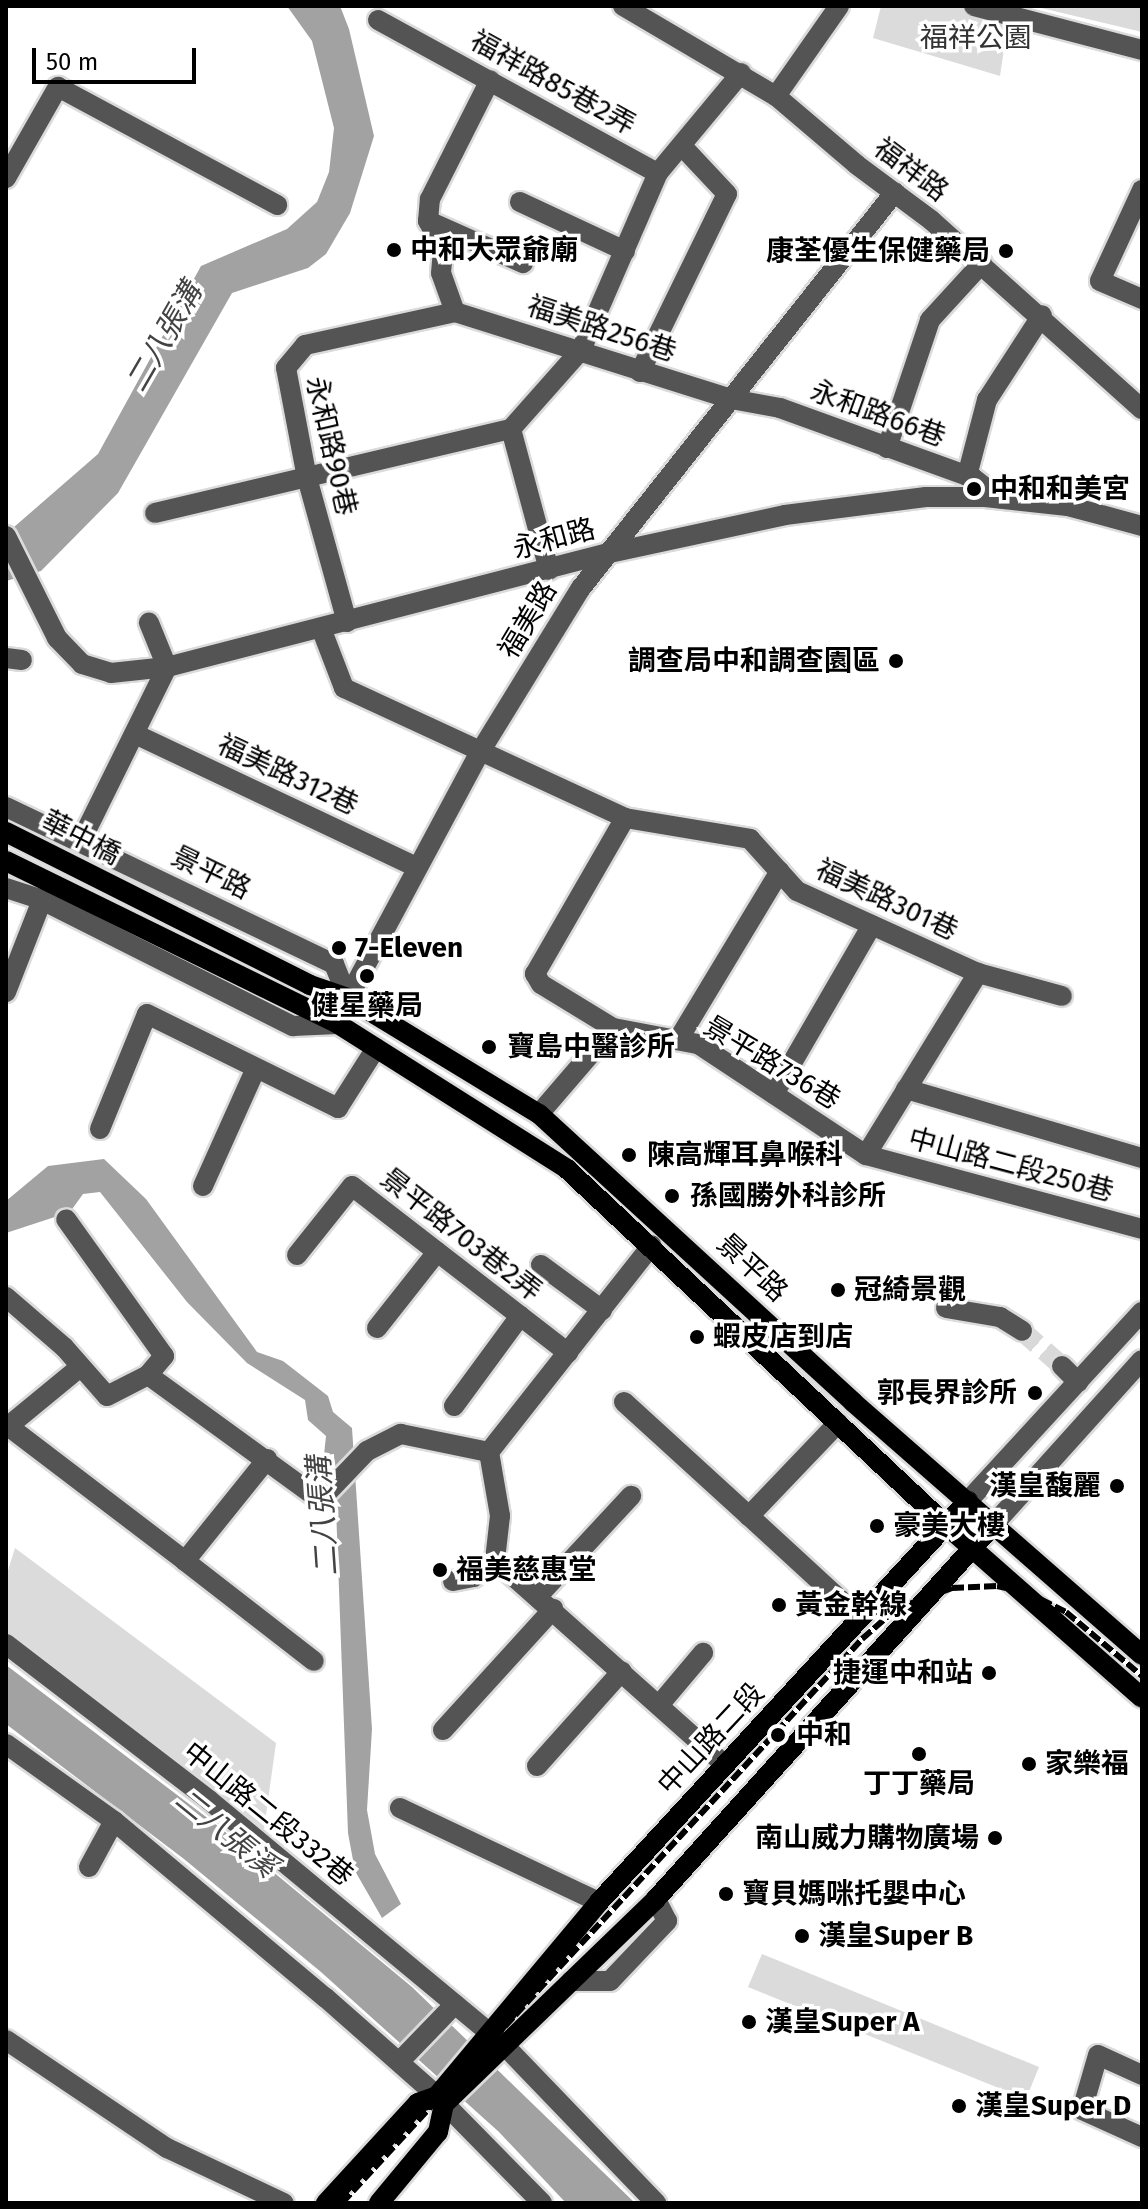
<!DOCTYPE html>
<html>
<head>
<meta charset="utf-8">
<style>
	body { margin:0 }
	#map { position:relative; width:1148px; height:2209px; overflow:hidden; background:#fff; font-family:"Fira Sans","Noto Sans TC",sans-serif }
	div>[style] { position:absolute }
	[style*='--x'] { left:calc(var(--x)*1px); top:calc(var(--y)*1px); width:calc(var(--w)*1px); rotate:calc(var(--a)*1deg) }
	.green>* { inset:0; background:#dbdbdb }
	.water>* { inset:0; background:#a2a2a2 }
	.minor-tunnel>* { height:20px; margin-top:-10px; transform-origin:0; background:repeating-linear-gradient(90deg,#d9d9d9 0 20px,transparent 0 30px) }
	.roads { filter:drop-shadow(2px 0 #dbdbdb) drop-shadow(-2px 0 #dbdbdb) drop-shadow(0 2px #dbdbdb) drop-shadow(0 -2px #dbdbdb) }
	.minor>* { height:20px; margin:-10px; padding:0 10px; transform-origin:10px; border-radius:10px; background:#545454 }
	.major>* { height:20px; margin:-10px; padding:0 10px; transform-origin:10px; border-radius:10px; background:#000 }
	.rail>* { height:6px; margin-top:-3px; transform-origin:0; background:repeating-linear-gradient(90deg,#000 0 12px,transparent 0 16px) }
	.dots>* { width:22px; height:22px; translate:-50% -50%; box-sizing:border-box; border:4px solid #fff; border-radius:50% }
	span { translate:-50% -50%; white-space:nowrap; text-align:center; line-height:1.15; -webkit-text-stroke:7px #fff; paint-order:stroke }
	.park-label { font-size:28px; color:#323232 }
	.street-label { font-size:28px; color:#000 }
	.poi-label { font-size:28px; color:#000; font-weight:700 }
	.left { translate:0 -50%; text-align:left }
	.right { translate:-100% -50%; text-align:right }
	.water-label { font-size:30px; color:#434343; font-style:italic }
	.frame { position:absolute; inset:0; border:8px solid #000; pointer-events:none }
	.scale { position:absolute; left:32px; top:48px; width:164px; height:36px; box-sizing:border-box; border:4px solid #000; border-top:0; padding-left:10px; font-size:24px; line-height:28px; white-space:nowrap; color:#000; -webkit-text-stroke:6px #fff; paint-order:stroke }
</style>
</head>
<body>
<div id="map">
	<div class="green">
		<i style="clip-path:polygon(881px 6px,967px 6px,1009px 15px,1000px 76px,873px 38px)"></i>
		<i style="clip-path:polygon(1033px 6px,1142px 6px,1142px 32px)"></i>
		<i style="clip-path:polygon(15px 1548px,276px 1743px,264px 1829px,6px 1632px,6px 1577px)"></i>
		<i style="clip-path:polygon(762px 1954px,1039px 2067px,1026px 2099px,748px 1987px)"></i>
	</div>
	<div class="water">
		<i style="clip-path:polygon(287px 6px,340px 6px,349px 29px,374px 136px,350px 213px,326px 254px,308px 268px,232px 293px,118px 493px,41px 571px,6px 581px,6px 534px,98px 454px,201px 266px,287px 229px,317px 202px,329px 172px,334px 128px,312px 41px)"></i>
		<i style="clip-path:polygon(104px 1159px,146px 1199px,257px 1352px,283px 1361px,328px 1396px,333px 1412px,352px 1428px,372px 1729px,367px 1810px,375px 1854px,401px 1904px,382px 1918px,355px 1871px,348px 1833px,334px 1454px,324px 1455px,326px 1436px,308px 1420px,305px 1400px,247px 1363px,187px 1302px,100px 1192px,83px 1194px,70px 1212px,6px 1233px,6px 1201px,48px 1166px)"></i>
		<i style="clip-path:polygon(6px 1665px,218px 1826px,412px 1987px,635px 2203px,566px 2203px,499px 2132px,321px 1972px,184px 1859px,6px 1724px)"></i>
	</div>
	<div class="minor-tunnel">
		<i style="--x:1022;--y:1331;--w:53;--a:41.2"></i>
	</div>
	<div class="roads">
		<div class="minor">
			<i style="--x:623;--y:6;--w:178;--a:30.5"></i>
			<i style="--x:776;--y:96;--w:106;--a:40.4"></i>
			<i style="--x:857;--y:165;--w:92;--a:36.6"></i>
			<i style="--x:931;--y:220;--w:283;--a:41.9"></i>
			<i style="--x:974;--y:6;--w:174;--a:14.7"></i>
			<i style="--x:378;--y:20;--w:319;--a:28.7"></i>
			<i style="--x:776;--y:96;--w:110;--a:-55"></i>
			<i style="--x:6;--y:178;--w:105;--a:-60.3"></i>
			<i style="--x:58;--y:87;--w:249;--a:28.3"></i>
			<i style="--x:1142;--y:190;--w:100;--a:114.8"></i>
			<i style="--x:1100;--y:281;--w:46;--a:23.2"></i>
			<i style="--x:520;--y:202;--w:116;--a:25"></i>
			<i style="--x:428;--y:221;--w:104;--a:23.9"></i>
			<i style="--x:455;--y:312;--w:41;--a:-109.7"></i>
			<i style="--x:441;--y:273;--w:23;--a:-85"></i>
			<i style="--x:443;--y:250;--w:33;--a:-117"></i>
			<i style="--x:428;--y:221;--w:22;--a:-85"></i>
			<i style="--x:430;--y:199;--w:133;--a:-63.2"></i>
			<i style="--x:640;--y:372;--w:198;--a:-64"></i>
			<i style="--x:727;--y:194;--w:66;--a:-133.2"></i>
			<i style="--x:511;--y:429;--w:146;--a:74.9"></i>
			<i style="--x:887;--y:448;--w:135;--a:-71.4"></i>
			<i style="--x:930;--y:320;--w:77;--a:-47.6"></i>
			<i style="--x:967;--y:476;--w:79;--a:-75.3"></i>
			<i style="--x:987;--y:400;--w:101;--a:-57.1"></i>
			<i style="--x:155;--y:513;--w:366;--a:-13.3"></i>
			<i style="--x:511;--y:429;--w:106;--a:-48.5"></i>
			<i style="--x:581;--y:350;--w:193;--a:-66.5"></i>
			<i style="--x:658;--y:173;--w:130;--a:-50.3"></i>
			<i style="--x:6;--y:536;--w:114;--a:63.4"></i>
			<i style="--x:57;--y:638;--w:36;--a:46"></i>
			<i style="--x:82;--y:664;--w:30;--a:17"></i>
			<i style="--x:111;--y:673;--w:56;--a:-6.1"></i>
			<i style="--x:167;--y:667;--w:452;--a:-14.5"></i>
			<i style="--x:605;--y:554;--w:184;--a:-12.2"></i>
			<i style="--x:785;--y:515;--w:142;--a:-7.3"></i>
			<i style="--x:926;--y:497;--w:59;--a:0"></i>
			<i style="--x:985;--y:497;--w:83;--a:6.2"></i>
			<i style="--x:1068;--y:506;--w:77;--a:15.1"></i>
			<i style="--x:347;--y:622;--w:149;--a:-105.5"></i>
			<i style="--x:307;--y:478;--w:112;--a:-100.8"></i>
			<i style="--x:286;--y:368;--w:30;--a:-50"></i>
			<i style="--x:305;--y:345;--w:154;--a:-12.4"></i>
			<i style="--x:455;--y:312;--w:289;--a:17.5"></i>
			<i style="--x:731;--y:399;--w:50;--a:10.4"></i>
			<i style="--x:780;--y:408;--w:205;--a:19.9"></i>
			<i style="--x:973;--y:478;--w:33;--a:38"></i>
			<i style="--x:321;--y:628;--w:64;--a:69"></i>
			<i style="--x:344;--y:688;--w:310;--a:24.8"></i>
			<i style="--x:625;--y:818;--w:127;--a:9.5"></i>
			<i style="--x:750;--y:839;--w:70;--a:47.9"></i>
			<i style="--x:797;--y:891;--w:199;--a:24.4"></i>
			<i style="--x:978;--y:973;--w:87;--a:15.3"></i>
			<i style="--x:6;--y:658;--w:16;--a:7"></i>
			<i style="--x:135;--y:734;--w:312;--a:25.3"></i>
			<i style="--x:6;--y:807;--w:364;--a:25.6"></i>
			<i style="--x:334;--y:964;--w:37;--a:68"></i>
			<i style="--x:81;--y:841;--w:194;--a:-63.7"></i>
			<i style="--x:167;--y:667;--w:48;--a:-112.2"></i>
			<i style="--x:6;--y:888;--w:38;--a:18"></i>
			<i style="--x:42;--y:900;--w:281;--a:26.7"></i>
			<i style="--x:293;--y:1026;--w:45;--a:-2.5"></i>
			<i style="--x:6;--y:992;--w:99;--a:-68.6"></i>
			<i style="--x:348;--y:998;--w:279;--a:-61.8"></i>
			<i style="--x:480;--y:752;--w:193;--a:-58.4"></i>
			<i style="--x:581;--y:588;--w:505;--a:-51.59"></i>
			<i style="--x:613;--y:1028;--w:84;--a:-148.6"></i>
			<i style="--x:541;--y:984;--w:12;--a:-121"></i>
			<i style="--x:535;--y:974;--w:180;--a:-60"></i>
			<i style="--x:678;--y:1040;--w:197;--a:-58.9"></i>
			<i style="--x:906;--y:1089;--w:246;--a:16.3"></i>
			<i style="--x:774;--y:1094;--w:195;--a:-59.9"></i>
			<i style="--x:539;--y:1114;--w:113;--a:-49.3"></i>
			<i style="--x:613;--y:1028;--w:86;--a:10.7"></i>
			<i style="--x:698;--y:1044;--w:201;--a:33.5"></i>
			<i style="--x:866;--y:1155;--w:286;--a:15"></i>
			<i style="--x:100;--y:1129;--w:124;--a:-67.8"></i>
			<i style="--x:147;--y:1014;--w:213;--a:26.2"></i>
			<i style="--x:338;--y:1108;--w:71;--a:-57.7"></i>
			<i style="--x:866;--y:1155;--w:214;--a:-58.4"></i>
			<i style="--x:203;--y:1186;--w:129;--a:-65.8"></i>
			<i style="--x:297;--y:1255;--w:88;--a:-51.4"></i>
			<i style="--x:352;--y:1186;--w:273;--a:37.7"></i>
			<i style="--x:541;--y:1265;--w:76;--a:36.4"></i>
			<i style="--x:6;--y:1297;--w:77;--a:40.8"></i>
			<i style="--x:64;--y:1347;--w:65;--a:48.7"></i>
			<i style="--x:107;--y:1396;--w:46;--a:-27.1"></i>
			<i style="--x:148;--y:1375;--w:25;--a:-50"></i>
			<i style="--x:164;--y:1356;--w:168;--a:-125.6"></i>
			<i style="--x:946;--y:1308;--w:55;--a:9.5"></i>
			<i style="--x:1000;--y:1317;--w:26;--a:32"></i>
			<i style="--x:377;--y:1328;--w:97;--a:-51.7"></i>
			<i style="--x:1062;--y:1366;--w:23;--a:45"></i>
			<i style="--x:148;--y:1375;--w:213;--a:36"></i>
			<i style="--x:320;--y:1500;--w:68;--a:-46.2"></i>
			<i style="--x:367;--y:1451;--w:38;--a:-27"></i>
			<i style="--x:401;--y:1434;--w:90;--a:11.6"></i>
			<i style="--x:624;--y:1402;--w:169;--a:42.4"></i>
			<i style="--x:454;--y:1406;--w:112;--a:-53.7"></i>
			<i style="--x:838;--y:1423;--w:129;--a:133.7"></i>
			<i style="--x:749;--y:1516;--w:151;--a:42.6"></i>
			<i style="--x:8;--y:1426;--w:223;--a:37.3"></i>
			<i style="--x:185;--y:1561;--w:131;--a:-51.2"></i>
			<i style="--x:6;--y:1428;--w:94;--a:-39.4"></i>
			<i style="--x:489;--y:1452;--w:65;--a:80.2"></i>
			<i style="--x:500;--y:1516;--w:44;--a:96.5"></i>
			<i style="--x:495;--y:1560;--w:308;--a:41.7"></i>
			<i style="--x:489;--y:1452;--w:263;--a:-51.8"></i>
			<i style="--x:968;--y:1501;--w:257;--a:-47.4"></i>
			<i style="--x:995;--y:1523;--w:219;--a:-48"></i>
			<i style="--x:185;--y:1561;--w:163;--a:37.8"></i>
			<i style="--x:453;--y:1581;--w:21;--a:-11"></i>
			<i style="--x:474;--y:1577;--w:27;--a:-39"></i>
			<i style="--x:538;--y:1596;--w:137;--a:-47.1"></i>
			<i style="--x:6;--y:1644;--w:256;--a:37.5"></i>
			<i style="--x:209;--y:1800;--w:382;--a:39.7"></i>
			<i style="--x:503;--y:2044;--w:221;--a:46.1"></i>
			<i style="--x:660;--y:1704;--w:67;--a:-49.9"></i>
			<i style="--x:443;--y:1730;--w:164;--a:-47.7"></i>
			<i style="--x:6;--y:1744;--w:133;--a:35.5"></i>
			<i style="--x:114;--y:1821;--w:276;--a:39.9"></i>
			<i style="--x:326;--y:1998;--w:148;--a:41.4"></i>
			<i style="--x:437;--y:2096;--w:150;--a:45.5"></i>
			<i style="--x:537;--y:1766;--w:127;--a:-48.2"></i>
			<i style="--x:400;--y:1808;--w:220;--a:25.3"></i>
			<i style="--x:89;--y:1867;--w:52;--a:-61.5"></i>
			<i style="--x:571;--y:1981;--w:39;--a:0"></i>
			<i style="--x:610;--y:1981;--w:83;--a:-46.5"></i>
			<i style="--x:667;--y:1921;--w:25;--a:-117"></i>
			<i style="--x:6;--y:2040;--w:194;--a:33.9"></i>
			<i style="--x:167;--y:2148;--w:129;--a:25.2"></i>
			<i style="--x:400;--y:2061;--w:79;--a:-46"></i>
			<i style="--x:1142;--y:2075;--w:48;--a:-155.6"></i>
			<i style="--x:1098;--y:2055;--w:57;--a:106.2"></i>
			<i style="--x:1082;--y:2110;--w:66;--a:24.2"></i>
		</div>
		<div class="major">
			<i style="--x:6;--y:832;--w:340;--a:26.7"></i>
			<i style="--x:310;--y:985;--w:40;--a:18.9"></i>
			<i style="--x:348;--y:998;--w:223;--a:31.3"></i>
			<i style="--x:539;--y:1114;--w:426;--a:42.5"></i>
			<i style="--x:853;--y:1402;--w:384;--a:41.2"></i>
			<i style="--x:6;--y:861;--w:370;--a:26.1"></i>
			<i style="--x:338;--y:1024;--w:271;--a:32.3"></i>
			<i style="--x:567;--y:1169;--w:520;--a:43.21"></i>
			<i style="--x:946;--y:1525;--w:261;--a:41.4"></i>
			<i style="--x:326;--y:2203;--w:136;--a:-47.4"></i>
			<i style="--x:418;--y:2103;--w:20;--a:-20"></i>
			<i style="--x:437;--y:2096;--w:253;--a:-50.1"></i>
			<i style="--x:599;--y:1902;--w:545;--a:-47.38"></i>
			<i style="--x:379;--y:2203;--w:92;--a:-50.3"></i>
			<i style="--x:438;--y:2132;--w:29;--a:-78"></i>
			<i style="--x:444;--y:2104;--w:295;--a:-44"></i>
			<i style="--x:656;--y:1899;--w:506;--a:-47.96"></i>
		</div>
	</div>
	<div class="rail">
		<i style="--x:342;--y:2203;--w:767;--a:-47.32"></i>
		<i style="--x:862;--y:1639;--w:45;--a:-41.4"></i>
		<i style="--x:896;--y:1609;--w:60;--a:-20.6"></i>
		<i style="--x:952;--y:1588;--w:45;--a:-2.5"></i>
		<i style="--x:997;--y:1586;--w:30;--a:12"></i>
		<i style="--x:1026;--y:1592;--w:45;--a:26.6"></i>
		<i style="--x:1066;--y:1612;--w:99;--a:40.1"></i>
	</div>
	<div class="dots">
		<i style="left:394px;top:250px;background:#000"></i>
		<i style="left:1006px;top:251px;background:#000"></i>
		<i style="left:974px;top:489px;background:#000"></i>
		<i style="left:896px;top:661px;background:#000"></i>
		<i style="left:339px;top:948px;background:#000"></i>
		<i style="left:367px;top:976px;background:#000"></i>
		<i style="left:489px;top:1047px;background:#000"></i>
		<i style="left:629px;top:1155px;background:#000"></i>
		<i style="left:672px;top:1196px;background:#000"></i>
		<i style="left:838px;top:1290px;background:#000"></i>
		<i style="left:697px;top:1337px;background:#000"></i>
		<i style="left:1035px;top:1393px;background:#000"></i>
		<i style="left:1117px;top:1486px;background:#000"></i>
		<i style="left:877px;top:1526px;background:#000"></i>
		<i style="left:440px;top:1570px;background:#000"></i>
		<i style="left:779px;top:1605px;background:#000"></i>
		<i style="left:989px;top:1673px;background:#000"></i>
		<i style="left:778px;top:1735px;background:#000"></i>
		<i style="left:919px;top:1754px;background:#000"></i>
		<i style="left:1029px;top:1764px;background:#000"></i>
		<i style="left:995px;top:1838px;background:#000"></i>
		<i style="left:726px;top:1894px;background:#000"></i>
		<i style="left:802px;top:1936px;background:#000"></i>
		<i style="left:749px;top:2022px;background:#000"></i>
		<i style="left:959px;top:2106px;background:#000"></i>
	</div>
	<div class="park-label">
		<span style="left:976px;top:38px">福祥公園</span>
	</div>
	<div class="street-label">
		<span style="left:553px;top:83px;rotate:29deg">福祥路85巷2弄</span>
		<span style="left:911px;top:170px;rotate:37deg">福祥路</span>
		<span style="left:602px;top:329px;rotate:18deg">福美路256巷</span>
		<span style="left:878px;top:414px;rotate:20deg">永和路66巷</span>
		<span style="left:331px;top:446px;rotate:77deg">永和路90巷</span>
		<span style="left:554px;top:539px;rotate:-15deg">永和路</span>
		<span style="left:528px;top:620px;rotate:-59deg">福美路</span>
		<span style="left:288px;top:775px;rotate:25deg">福美路312巷</span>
		<span style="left:81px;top:838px;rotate:27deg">華中橋</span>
		<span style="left:211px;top:873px;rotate:26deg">景平路</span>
		<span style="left:887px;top:900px;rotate:25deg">福美路301巷</span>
		<span style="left:772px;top:1063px;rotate:31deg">景平路736巷</span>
		<span style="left:1011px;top:1165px;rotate:15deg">中山路二段250巷</span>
		<span style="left:461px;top:1235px;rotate:38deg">景平路703巷2弄</span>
		<span style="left:752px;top:1268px;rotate:43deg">景平路</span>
		<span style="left:711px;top:1739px;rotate:-47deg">中山路二段</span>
		<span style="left:268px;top:1814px;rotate:39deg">中山路二段332巷</span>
	</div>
	<div class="poi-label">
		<span class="left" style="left:410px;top:250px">中和大眾爺廟</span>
		<span class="right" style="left:990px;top:251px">康荃優生保健藥局</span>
		<span class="left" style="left:990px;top:489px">中和和美宮</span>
		<span class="right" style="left:880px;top:661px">調查局中和調查園區</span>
		<span class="left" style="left:355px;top:948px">7-Eleven</span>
		<span style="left:367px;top:1006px">健星藥局</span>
		<span class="left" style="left:507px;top:1047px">寶島中醫診所</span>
		<span class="left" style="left:647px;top:1155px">陳高輝耳鼻喉科</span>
		<span class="left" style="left:690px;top:1196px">孫國勝外科診所</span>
		<span class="left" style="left:854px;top:1290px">冠綺景觀</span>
		<span class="left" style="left:713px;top:1337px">蝦皮店到店</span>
		<span class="right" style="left:1017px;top:1393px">郭長界診所</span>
		<span class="right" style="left:1101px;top:1486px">漢皇馥麗</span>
		<span class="left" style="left:893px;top:1526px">豪美大樓</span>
		<span class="left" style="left:456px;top:1570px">福美慈惠堂</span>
		<span class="left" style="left:795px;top:1605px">黃金幹線</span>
		<span class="right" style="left:973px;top:1673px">捷運中和站</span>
		<span class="left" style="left:796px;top:1735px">中和</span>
		<span class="left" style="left:1045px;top:1764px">家樂福</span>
		<span style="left:919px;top:1784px">丁丁藥局</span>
		<span class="right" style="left:979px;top:1838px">南山威力購物廣場</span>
		<span class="left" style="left:742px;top:1894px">寶貝媽咪托嬰中心</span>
		<span class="left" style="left:818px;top:1936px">漢皇Super B</span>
		<span class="left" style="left:765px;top:2022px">漢皇Super A</span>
		<span class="left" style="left:975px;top:2106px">漢皇Super D</span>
	</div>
	<div class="water-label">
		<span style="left:164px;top:337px;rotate:-60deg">二八張溝</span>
		<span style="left:323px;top:1516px;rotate:-94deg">二八張溝</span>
		<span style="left:226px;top:1833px;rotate:39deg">二八張溪</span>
	</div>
	<div class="frame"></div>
	<div class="scale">50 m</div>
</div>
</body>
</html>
